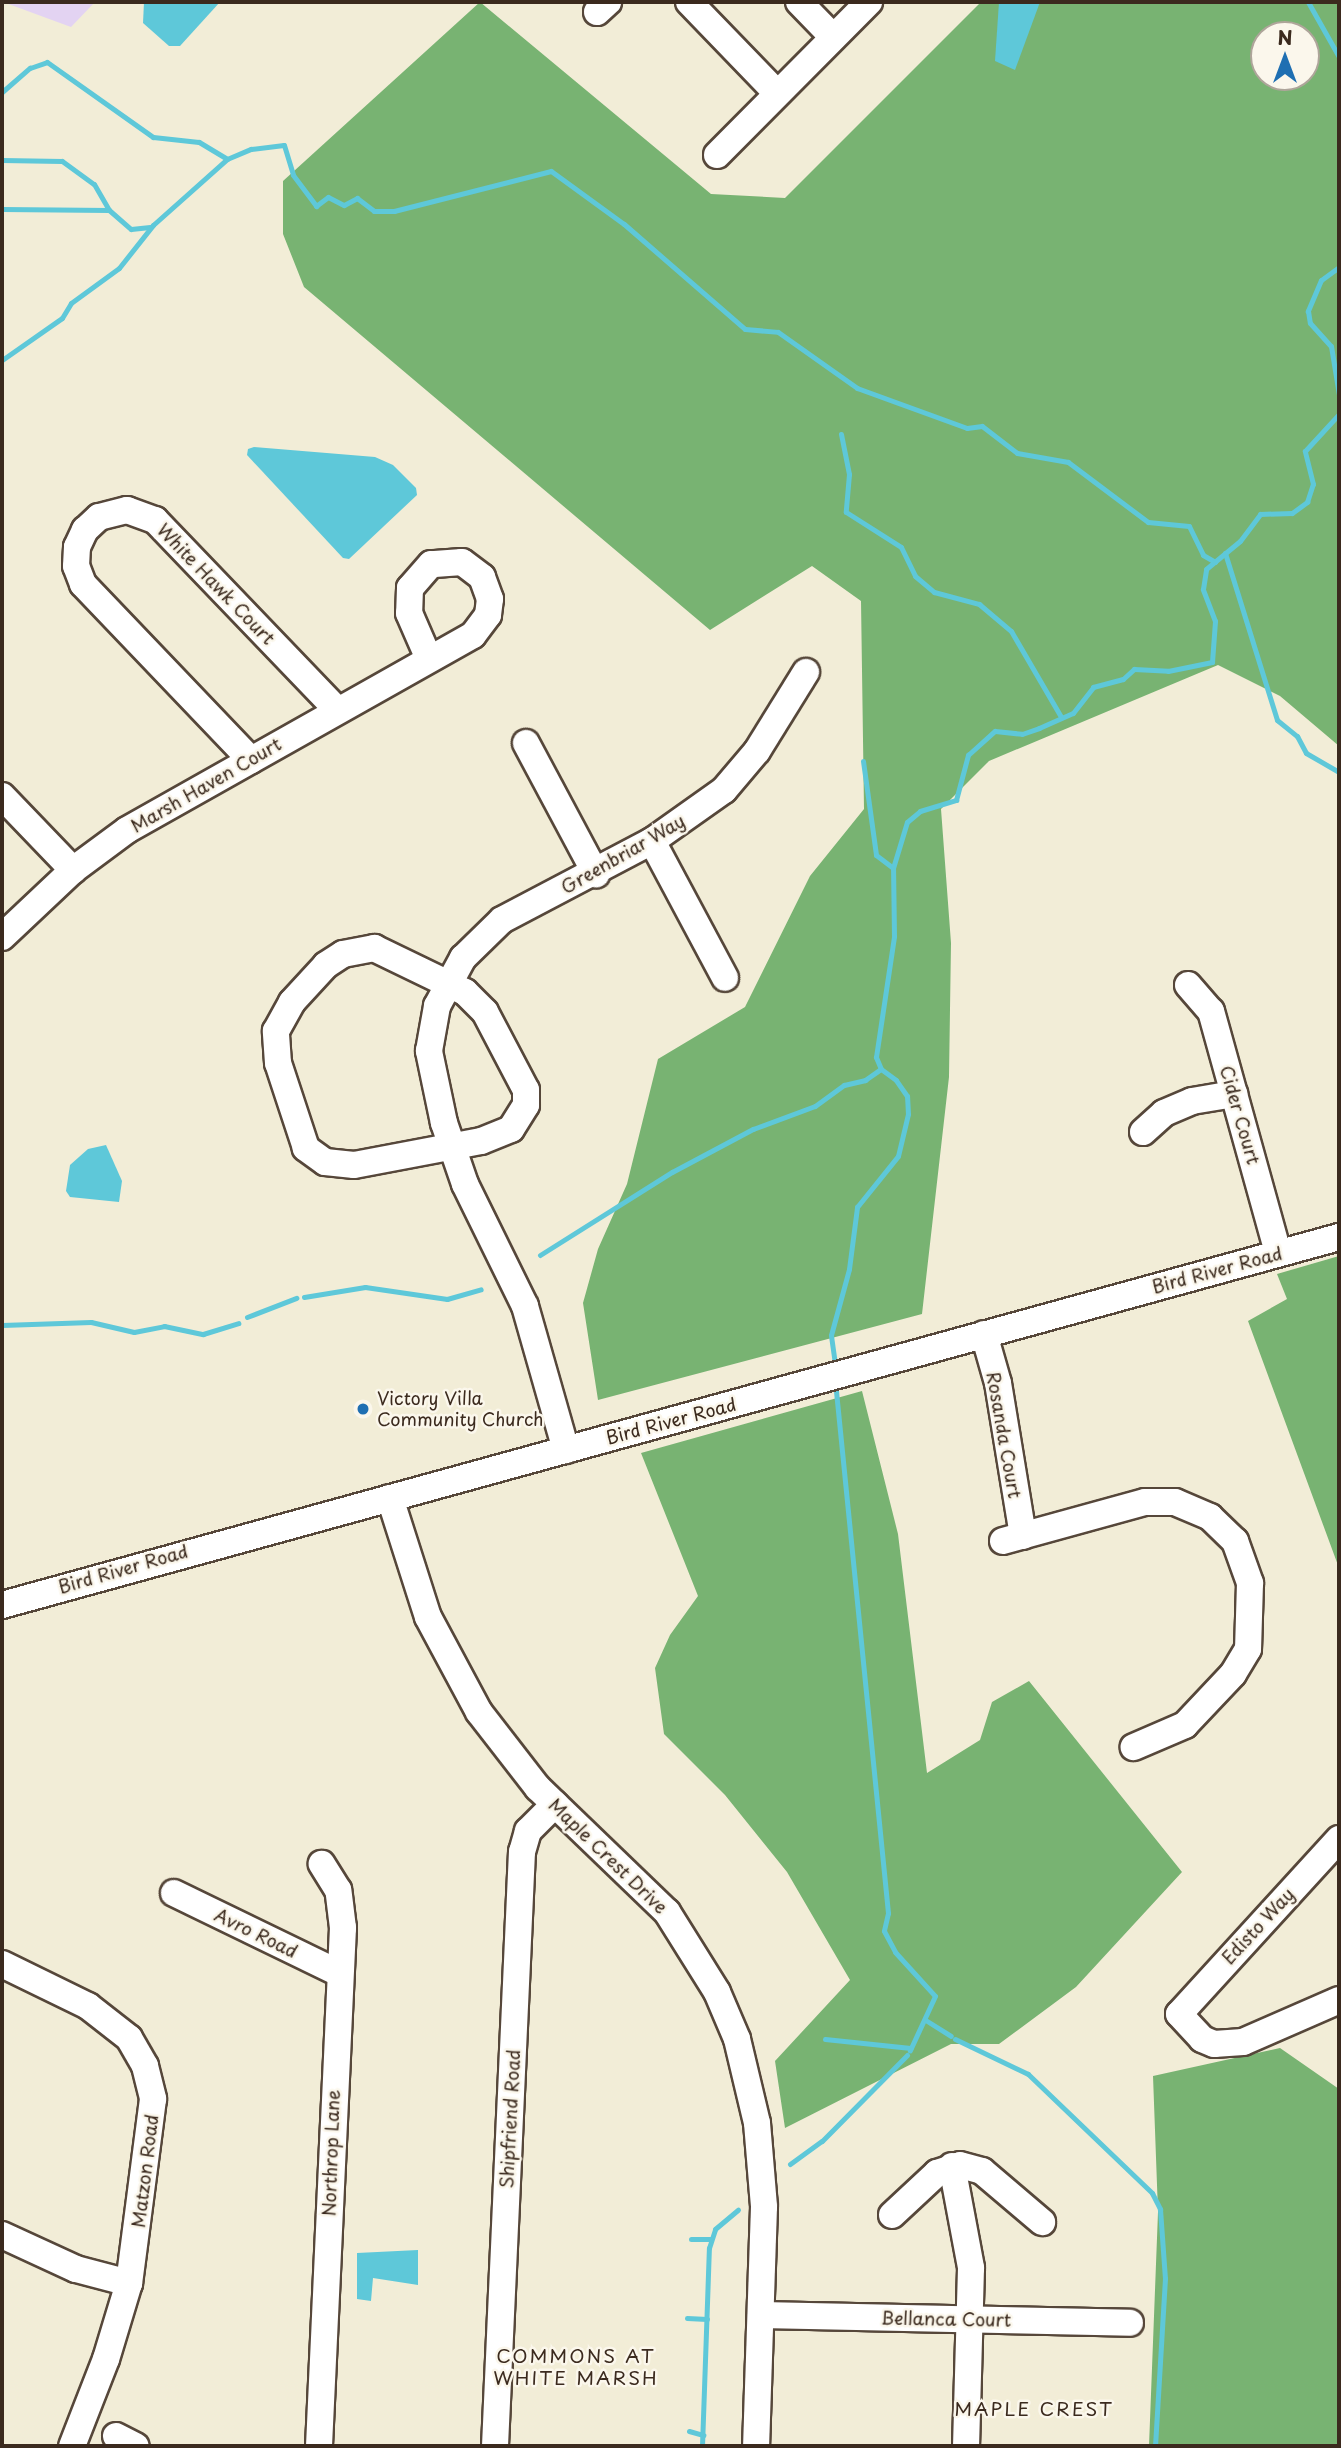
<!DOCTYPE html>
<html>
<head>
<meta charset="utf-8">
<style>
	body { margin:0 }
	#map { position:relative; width:1341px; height:2448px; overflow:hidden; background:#f2edd7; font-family:"Playpen Sans",sans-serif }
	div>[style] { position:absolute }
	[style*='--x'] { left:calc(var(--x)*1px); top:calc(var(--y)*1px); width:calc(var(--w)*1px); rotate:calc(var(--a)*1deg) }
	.built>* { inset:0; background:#e3d3f2 }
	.forest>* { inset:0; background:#78b372 }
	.water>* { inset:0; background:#5ec8d9 }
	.stream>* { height:5px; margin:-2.5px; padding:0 2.5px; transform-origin:2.5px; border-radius:2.5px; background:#5ec8d9 }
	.roads { filter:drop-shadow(2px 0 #56473a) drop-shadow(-2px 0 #56473a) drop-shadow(0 2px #56473a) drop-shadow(0 -2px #56473a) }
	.minor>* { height:26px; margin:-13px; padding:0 13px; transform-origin:13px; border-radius:13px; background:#fff }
	.dots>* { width:19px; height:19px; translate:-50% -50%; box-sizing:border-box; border:4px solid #fbf7ec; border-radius:50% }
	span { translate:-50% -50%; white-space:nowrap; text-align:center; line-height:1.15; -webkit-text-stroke:5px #fbf7ec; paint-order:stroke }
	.street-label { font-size:18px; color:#3b2a1e }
	.poi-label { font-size:18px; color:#3b2a1e }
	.left { translate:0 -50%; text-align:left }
	.neighbourhood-label { font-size:19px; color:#3b2a1e; letter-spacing:2px }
	.frame { position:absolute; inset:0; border:4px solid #3b2a1e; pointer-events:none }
	.north { position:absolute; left:1250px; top:21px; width:70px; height:70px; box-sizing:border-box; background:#fbf7ec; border:2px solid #aea59a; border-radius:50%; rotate:0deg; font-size:19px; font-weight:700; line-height:28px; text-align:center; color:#3b2a1e }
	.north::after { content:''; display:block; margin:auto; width:24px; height:32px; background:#1f6fb2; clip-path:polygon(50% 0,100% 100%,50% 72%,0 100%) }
</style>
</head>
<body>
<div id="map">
	<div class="built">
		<i style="clip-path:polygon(3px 2px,95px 2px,71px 27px)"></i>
	</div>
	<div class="forest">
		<i style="clip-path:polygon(evenodd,480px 2px,711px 194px,785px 198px,981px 2px,1339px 2px,1339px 746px,1280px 696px,1218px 665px,989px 761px,941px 809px,951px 943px,949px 1077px,922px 1314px,598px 1400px,583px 1303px,598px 1249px,627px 1184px,658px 1059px,745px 1007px,810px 876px,864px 809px,861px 601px,812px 566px,710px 630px,304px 287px,283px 234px,283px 181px,480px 2px,1264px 35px,1306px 35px,1306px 77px,1264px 77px,1264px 35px)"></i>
		<i style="clip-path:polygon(1339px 1256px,1339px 1568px,1248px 1321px,1287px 1299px,1277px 1274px)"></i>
		<i style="clip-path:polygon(862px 1391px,898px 1534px,927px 1773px,980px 1740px,992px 1702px,1029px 1681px,1182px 1872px,1076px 1987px,999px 2044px,951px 2044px,785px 2128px,775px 2061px,850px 1980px,787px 1872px,725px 1795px,664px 1734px,655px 1668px,670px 1635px,698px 1596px,641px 1453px)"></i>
		<i style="clip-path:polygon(1280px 2048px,1339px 2089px,1339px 2446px,1149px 2446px,1158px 2212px,1153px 2076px)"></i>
	</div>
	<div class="water">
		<i style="clip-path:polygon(220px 2px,180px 46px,169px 46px,143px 23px,144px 2px)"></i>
		<i style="clip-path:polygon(999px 2px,1040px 2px,1015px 70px,995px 61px)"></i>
		<i style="clip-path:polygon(254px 447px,375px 457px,393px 465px,416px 488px,417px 495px,349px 559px,343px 558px,247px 455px,248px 449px)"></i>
		<i style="clip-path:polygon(106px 1145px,122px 1181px,119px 1202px,70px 1197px,66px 1191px,70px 1165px,88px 1149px)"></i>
		<i style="clip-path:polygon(418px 2250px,418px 2285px,373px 2278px,371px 2301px,357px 2299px,357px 2253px)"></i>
	</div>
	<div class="stream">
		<i style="--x:1308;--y:2;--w:63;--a:60.6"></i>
		<i style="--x:2;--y:92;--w:37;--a:-41"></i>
		<i style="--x:30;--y:68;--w:18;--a:-19"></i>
		<i style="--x:47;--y:62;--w:130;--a:35.3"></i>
		<i style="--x:153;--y:137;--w:46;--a:6.2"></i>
		<i style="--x:199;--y:142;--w:33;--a:31"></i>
		<i style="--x:2;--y:160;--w:60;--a:1"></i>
		<i style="--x:62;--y:161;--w:39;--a:36"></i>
		<i style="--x:94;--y:184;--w:30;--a:60"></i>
		<i style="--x:109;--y:210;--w:29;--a:41"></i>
		<i style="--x:131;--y:229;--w:19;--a:-6"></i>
		<i style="--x:2;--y:209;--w:107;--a:0.5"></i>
		<i style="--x:1339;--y:267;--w:22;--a:144"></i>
		<i style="--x:1321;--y:280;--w:34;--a:113"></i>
		<i style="--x:1308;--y:311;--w:12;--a:81"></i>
		<i style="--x:1310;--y:323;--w:31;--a:48"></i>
		<i style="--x:1331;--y:346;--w:50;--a:80.7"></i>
		<i style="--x:2;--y:360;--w:73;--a:-35"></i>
		<i style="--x:62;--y:318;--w:17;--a:-59"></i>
		<i style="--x:71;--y:303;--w:59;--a:-36.1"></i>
		<i style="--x:119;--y:268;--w:55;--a:-51.7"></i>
		<i style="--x:153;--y:225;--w:99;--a:-41.7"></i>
		<i style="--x:227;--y:159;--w:26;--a:-23"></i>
		<i style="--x:251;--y:149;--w:33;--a:-7"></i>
		<i style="--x:284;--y:145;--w:31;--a:73"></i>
		<i style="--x:293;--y:175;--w:39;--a:53"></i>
		<i style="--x:316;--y:206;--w:15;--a:-37"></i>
		<i style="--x:328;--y:197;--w:18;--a:27"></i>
		<i style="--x:344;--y:205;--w:15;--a:-28"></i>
		<i style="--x:357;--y:198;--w:21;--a:37"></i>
		<i style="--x:374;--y:211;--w:20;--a:0"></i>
		<i style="--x:394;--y:211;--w:162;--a:-14.3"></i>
		<i style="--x:551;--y:171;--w:90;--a:36"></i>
		<i style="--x:624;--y:224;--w:160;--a:41"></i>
		<i style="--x:745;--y:329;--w:33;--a:5"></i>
		<i style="--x:778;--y:332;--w:97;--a:35.3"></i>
		<i style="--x:857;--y:388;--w:117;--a:20"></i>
		<i style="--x:967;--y:428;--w:15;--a:-8"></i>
		<i style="--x:982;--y:426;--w:44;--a:37.6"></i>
		<i style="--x:1017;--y:453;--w:52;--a:10"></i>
		<i style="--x:1068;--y:462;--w:100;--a:36.9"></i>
		<i style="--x:1148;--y:522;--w:41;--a:5.6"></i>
		<i style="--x:1189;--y:526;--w:32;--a:64"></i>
		<i style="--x:1203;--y:555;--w:14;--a:30"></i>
		<i style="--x:841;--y:434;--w:41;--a:78.7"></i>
		<i style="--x:849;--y:474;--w:38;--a:95"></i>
		<i style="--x:846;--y:512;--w:65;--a:32.5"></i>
		<i style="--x:901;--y:547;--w:32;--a:64"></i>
		<i style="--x:915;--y:576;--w:25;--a:40"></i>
		<i style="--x:934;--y:592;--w:47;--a:14.9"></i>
		<i style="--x:979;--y:604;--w:42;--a:40.2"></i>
		<i style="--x:1011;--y:631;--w:99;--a:59.8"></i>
		<i style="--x:1225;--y:553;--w:175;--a:72.7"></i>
		<i style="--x:1277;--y:720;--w:26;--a:39"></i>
		<i style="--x:1297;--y:736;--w:19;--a:62"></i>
		<i style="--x:1306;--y:753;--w:38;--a:30"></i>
		<i style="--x:863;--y:761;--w:95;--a:82.1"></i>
		<i style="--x:876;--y:855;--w:21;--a:37"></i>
		<i style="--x:540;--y:1255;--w:156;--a:-32.2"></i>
		<i style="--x:672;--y:1172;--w:92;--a:-28"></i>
		<i style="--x:753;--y:1129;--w:66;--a:-20.4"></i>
		<i style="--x:815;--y:1106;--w:36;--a:-36"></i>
		<i style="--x:844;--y:1085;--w:22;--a:-13"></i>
		<i style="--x:865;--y:1080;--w:19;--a:-35"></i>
		<i style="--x:304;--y:1297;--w:62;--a:-9.3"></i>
		<i style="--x:365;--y:1287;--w:83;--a:8.3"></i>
		<i style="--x:447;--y:1299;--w:35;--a:-16"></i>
		<i style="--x:247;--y:1317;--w:53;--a:-21.2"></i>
		<i style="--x:2;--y:1325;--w:89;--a:-1.9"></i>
		<i style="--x:91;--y:1322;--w:44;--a:13.1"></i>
		<i style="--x:134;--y:1332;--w:31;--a:-11"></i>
		<i style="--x:164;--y:1326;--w:40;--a:12"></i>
		<i style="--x:203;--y:1334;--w:37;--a:-17"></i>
		<i style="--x:835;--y:1364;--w:29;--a:-98"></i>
		<i style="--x:831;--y:1335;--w:68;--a:-74.7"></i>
		<i style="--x:849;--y:1269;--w:63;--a:-82.6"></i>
		<i style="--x:857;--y:1207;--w:65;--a:-51.2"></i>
		<i style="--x:898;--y:1156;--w:43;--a:-76.6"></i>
		<i style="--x:908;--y:1114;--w:18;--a:-93"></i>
		<i style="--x:907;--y:1096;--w:19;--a:-125"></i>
		<i style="--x:896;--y:1080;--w:19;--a:-144"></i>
		<i style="--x:881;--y:1069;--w:13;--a:-113"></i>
		<i style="--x:876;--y:1057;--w:122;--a:-81.5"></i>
		<i style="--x:894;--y:936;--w:68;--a:-90.8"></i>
		<i style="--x:893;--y:868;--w:48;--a:-73.1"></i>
		<i style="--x:907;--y:822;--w:17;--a:-40"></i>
		<i style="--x:920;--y:811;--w:38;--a:-17"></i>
		<i style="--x:956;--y:800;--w:47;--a:-75.1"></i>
		<i style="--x:968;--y:755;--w:36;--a:-42"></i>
		<i style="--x:995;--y:731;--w:27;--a:6"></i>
		<i style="--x:1022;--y:734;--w:18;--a:-19"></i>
		<i style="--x:1039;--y:728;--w:37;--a:-24"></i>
		<i style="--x:1073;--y:713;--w:33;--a:-52"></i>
		<i style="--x:1093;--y:687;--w:31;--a:-15"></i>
		<i style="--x:1123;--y:679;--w:15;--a:-42"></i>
		<i style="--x:1134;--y:669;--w:34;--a:3"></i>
		<i style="--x:1168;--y:671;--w:45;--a:-11.6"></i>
		<i style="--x:1212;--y:662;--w:41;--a:-85.8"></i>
		<i style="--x:1215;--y:621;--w:34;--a:-111"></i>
		<i style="--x:1203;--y:589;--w:20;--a:-81"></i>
		<i style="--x:1206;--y:569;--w:44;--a:-39.5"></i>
		<i style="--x:1240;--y:541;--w:34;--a:-53"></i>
		<i style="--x:1260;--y:514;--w:32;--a:-2"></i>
		<i style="--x:1292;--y:513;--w:19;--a:-36"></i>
		<i style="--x:1307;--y:502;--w:19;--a:-72"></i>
		<i style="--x:1313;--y:484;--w:34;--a:-104"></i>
		<i style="--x:1305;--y:451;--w:50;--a:-47.4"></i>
		<i style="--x:836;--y:1391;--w:525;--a:84.31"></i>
		<i style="--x:888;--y:1913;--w:18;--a:103"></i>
		<i style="--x:884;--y:1931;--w:24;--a:62"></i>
		<i style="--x:895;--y:1952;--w:59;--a:47.7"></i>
		<i style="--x:935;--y:1996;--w:60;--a:114.8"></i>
		<i style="--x:927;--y:2021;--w:28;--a:32"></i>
		<i style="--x:825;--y:2039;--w:86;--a:6"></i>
		<i style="--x:955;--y:2039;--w:81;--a:25.6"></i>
		<i style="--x:1028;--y:2074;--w:172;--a:43.8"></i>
		<i style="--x:1152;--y:2193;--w:18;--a:63"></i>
		<i style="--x:1160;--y:2209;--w:69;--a:85.9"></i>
		<i style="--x:1165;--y:2278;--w:168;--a:93.4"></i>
		<i style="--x:790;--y:2164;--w:39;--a:-36"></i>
		<i style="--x:822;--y:2141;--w:121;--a:-45.3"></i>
		<i style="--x:691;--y:2239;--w:20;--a:0"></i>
		<i style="--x:687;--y:2318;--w:20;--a:3"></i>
		<i style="--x:689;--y:2431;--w:15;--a:16"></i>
		<i style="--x:702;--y:2446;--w:198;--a:-88"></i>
		<i style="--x:709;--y:2248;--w:20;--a:-72"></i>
		<i style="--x:715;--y:2229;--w:30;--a:-40"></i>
	</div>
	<div class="roads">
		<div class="minor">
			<i style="--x:689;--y:2;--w:127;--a:46"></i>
			<i style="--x:799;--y:2;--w:49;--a:45.8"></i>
			<i style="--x:597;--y:12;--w:15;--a:-42"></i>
			<i style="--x:717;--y:155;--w:216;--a:-45.2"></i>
			<i style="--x:526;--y:743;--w:149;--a:61.9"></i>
			<i style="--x:251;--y:760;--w:243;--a:-133.7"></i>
			<i style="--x:83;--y:584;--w:19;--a:-111"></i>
			<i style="--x:76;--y:566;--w:19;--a:-87"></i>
			<i style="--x:77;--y:547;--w:19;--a:-65"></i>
			<i style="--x:85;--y:530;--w:19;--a:-43"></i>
			<i style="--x:99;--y:517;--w:29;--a:-14"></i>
			<i style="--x:127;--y:510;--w:30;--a:20"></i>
			<i style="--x:155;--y:520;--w:262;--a:46.2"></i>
			<i style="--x:2;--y:796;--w:103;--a:46.2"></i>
			<i style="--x:652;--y:841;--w:155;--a:61.9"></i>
			<i style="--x:2;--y:937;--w:98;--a:-43.3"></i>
			<i style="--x:73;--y:870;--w:67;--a:-36.5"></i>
			<i style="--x:127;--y:830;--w:397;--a:-29.4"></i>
			<i style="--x:473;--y:635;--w:25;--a:-53"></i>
			<i style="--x:488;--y:615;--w:16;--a:-83"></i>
			<i style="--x:490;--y:599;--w:23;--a:-110"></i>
			<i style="--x:482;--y:577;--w:25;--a:-143"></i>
			<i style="--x:462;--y:562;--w:31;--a:176"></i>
			<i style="--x:431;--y:564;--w:32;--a:131"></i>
			<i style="--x:410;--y:588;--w:25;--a:92"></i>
			<i style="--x:409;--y:613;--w:50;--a:66.5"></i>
			<i style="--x:374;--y:948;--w:101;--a:25.8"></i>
			<i style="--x:465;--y:992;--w:28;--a:45"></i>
			<i style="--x:485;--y:1012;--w:88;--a:62.3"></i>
			<i style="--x:526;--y:1090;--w:15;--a:90"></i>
			<i style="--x:526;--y:1105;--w:28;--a:122"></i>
			<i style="--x:511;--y:1129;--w:32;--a:158"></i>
			<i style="--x:481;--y:1141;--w:129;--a:169.3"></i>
			<i style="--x:354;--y:1165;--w:29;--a:-174"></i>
			<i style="--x:325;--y:1162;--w:24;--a:-144"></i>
			<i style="--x:306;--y:1148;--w:89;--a:-108.2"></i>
			<i style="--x:278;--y:1063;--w:32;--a:-94"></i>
			<i style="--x:276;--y:1031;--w:33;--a:-61"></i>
			<i style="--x:292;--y:1002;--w:50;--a:-47.4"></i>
			<i style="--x:326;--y:965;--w:20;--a:-33"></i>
			<i style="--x:343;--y:954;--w:32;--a:-11"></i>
			<i style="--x:1188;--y:985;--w:35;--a:49"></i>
			<i style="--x:1211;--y:1011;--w:251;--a:74.5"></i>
			<i style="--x:1143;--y:1132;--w:28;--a:-42"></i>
			<i style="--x:1164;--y:1113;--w:30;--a:-23"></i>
			<i style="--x:1192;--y:1101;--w:43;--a:-9.5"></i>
			<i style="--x:984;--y:1334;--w:51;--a:74.1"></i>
			<i style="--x:998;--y:1383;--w:155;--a:80.7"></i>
			<i style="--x:566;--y:1450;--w:150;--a:-105.9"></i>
			<i style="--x:525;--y:1306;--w:136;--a:-116.2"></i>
			<i style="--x:465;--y:1184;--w:65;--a:-109"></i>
			<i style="--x:444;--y:1123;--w:74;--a:-101.8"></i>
			<i style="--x:429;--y:1051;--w:46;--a:-79.9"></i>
			<i style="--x:437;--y:1006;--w:55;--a:-61.6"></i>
			<i style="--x:463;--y:958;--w:54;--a:-44.3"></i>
			<i style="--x:502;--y:920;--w:170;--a:-27.8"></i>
			<i style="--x:652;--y:841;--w:88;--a:-35.3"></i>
			<i style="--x:724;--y:790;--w:51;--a:-49.8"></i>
			<i style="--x:757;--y:751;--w:93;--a:-58.2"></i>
			<i style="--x:390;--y:1498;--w:125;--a:72.3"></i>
			<i style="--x:428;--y:1617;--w:108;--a:61.8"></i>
			<i style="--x:479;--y:1712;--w:96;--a:52.2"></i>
			<i style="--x:538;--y:1788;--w:179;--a:43.9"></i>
			<i style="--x:667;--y:1912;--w:94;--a:58"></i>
			<i style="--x:717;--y:1992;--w:51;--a:66.9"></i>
			<i style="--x:737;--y:2039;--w:86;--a:76.6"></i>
			<i style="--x:757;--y:2123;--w:84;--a:85.2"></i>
			<i style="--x:764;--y:2207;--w:239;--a:91.9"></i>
			<i style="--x:1003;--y:1541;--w:147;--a:-15.4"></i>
			<i style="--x:1145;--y:1502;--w:30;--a:0"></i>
			<i style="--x:1175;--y:1502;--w:38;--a:23"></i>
			<i style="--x:1210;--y:1517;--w:35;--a:44"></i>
			<i style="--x:1235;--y:1541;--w:45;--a:70.3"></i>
			<i style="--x:1250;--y:1583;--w:66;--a:91.7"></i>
			<i style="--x:1248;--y:1649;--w:29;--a:121"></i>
			<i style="--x:1233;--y:1674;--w:70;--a:133.3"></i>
			<i style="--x:1185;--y:1725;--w:56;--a:156.7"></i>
			<i style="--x:2;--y:1605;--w:1387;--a:-15.39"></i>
			<i style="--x:1339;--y:1839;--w:237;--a:132.4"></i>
			<i style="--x:1179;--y:2014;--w:34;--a:47"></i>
			<i style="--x:1202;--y:2039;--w:13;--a:23"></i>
			<i style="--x:1214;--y:2044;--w:29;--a:-4"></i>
			<i style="--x:1243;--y:2042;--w:105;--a:-23.6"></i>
			<i style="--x:174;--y:1893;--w:183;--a:25.9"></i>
			<i style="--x:2;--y:1964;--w:96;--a:26"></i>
			<i style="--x:88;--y:2006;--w:52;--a:38"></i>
			<i style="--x:129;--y:2038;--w:32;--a:60"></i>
			<i style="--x:145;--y:2066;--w:34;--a:76"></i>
			<i style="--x:153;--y:2099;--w:186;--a:97.4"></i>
			<i style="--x:129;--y:2283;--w:79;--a:106.8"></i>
			<i style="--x:106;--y:2359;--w:93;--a:111.3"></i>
			<i style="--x:952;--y:2166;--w:104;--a:79.4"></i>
			<i style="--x:971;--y:2268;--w:178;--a:91.6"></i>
			<i style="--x:892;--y:2215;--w:62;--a:-43"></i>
			<i style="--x:937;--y:2173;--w:24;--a:-19"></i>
			<i style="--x:960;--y:2165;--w:23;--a:15"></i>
			<i style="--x:982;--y:2171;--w:79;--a:40.4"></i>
			<i style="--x:2;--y:2235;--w:81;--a:24.7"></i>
			<i style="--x:76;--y:2269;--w:55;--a:14.8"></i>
			<i style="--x:762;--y:2315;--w:368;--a:1.2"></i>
			<i style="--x:116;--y:2436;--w:22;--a:27"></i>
			<i style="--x:319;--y:2446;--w:519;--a:-87.35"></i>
			<i style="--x:343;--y:1928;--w:38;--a:-97"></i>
			<i style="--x:338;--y:1890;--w:31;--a:-122"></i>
			<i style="--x:495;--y:2446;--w:595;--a:-87.4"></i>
			<i style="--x:522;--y:1852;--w:22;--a:-74"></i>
			<i style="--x:528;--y:1831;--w:38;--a:-45"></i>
		</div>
	</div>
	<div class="dots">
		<i style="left:363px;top:1409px;background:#1f6fb2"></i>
	</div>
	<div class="street-label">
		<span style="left:216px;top:584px;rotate:46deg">White Hawk Court</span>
		<span style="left:206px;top:785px;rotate:-30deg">Marsh Haven Court</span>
		<span style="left:623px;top:854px;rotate:-30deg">Greenbriar Way</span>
		<span style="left:1240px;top:1115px;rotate:74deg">Cider Court</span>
		<span style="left:1217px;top:1270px;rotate:-15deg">Bird River Road</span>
		<span style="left:671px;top:1421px;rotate:-15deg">Bird River Road</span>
		<span style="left:1004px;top:1435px;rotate:80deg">Rosanda Court</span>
		<span style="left:123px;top:1569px;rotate:-16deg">Bird River Road</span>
		<span style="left:608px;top:1856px;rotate:44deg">Maple Crest Drive</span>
		<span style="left:1258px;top:1926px;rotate:-47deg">Edisto Way</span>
		<span style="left:256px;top:1933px;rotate:26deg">Avro Road</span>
		<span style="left:510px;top:2119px;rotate:-87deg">Shipfriend Road</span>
		<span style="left:331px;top:2153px;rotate:-88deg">Northrop Lane</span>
		<span style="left:145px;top:2171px;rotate:-83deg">Matzon Road</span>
		<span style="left:946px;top:2319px;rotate:1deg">Bellanca Court</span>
	</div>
	<div class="poi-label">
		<span class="left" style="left:377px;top:1409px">Victory Villa<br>Community Church</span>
	</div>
	<div class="neighbourhood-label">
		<span style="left:576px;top:2367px">COMMONS AT<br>WHITE MARSH</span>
		<span style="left:1034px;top:2409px">MAPLE CREST</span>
	</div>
	<div class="frame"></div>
	<div class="north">N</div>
</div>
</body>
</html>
